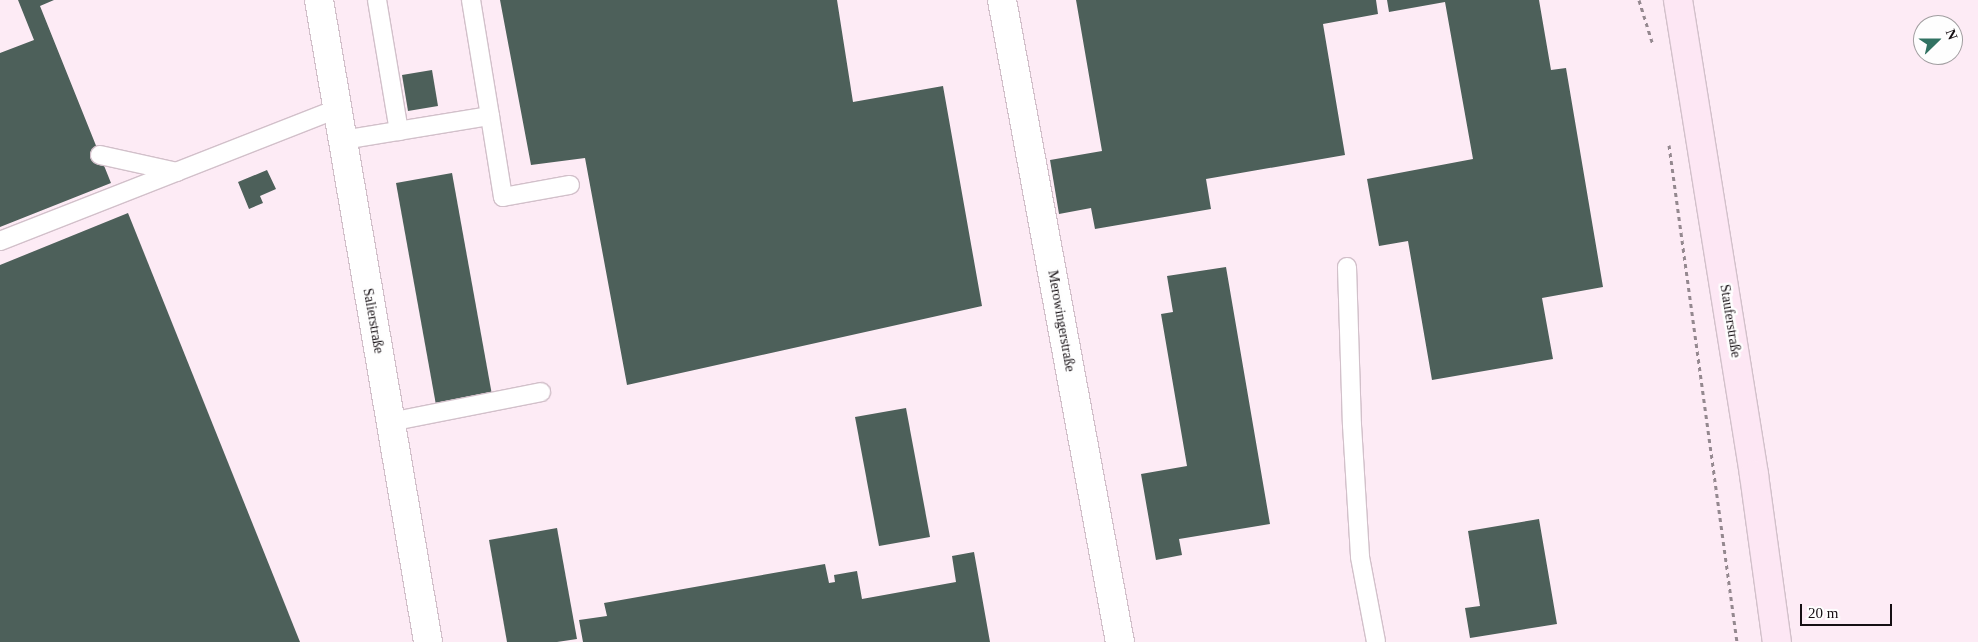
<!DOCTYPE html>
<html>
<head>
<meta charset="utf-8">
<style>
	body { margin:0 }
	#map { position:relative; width:1978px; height:642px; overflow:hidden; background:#fdebf5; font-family:Georgia,serif }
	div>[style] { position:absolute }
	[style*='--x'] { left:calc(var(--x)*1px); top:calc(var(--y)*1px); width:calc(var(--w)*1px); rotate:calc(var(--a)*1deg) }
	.building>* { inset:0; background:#4d605a }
	.path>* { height:3px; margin-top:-1.5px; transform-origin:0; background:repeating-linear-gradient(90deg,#94888f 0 4px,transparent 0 8px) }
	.roads { filter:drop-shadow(1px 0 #d2c0ca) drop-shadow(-1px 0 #d2c0ca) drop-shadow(0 1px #d2c0ca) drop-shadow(0 -1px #d2c0ca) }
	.service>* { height:18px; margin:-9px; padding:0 9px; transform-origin:9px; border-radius:9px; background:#fff }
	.minor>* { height:28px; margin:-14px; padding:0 14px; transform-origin:14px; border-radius:14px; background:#fff }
	.secondary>* { height:28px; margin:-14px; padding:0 14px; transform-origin:14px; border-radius:14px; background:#fde7f4 }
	span { translate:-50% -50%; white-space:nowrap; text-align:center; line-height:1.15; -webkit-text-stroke:5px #fefefe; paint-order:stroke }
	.street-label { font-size:14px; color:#150f13 }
	.north { position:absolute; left:1913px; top:15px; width:50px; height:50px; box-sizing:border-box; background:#fefefe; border:1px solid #a19ea0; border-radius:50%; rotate:68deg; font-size:14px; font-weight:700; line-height:20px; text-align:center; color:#150f13 }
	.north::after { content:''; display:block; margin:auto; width:18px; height:22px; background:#317262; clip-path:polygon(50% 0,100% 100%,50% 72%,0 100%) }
	.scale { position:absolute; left:1800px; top:604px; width:92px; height:22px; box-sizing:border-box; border:2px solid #150f13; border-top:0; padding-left:6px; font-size:15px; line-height:18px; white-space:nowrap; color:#150f13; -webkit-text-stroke:4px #fefefe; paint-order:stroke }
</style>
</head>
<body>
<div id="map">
	<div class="building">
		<i style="clip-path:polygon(18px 0,54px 0,40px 6px,111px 183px,0 227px,0 53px,34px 40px)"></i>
		<i style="clip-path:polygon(500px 0,837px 0,853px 102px,943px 86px,982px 306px,627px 385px,585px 158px,531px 165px)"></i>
		<i style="clip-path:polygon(1076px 0,1376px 0,1378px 14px,1323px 24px,1345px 155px,1206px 179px,1211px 209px,1095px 229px,1091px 208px,1059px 214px,1050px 160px,1102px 151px)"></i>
		<i style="clip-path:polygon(1387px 0,1539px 0,1551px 70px,1566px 68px,1603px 287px,1542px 298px,1553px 359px,1432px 380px,1408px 241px,1379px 246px,1367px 179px,1473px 159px,1445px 2px,1389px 12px)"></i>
		<i style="clip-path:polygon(432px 70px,438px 106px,408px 111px,402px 75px)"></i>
		<i style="clip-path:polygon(267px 170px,276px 189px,260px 196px,263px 203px,249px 209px,238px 182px)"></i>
		<i style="clip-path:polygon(452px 173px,492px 395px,436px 405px,396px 183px)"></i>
		<i style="clip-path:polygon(128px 213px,300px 642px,0 642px,0 265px)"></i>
		<i style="clip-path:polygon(1226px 267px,1270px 524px,1179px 539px,1182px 555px,1156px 560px,1141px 474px,1187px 466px,1161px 314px,1173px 312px,1167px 276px)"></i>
		<i style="clip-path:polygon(906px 408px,930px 537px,879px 546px,855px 417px)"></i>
		<i style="clip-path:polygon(1539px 519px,1557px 624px,1470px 638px,1465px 608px,1480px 606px,1468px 531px)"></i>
		<i style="clip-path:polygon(557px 528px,577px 639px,557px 642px,507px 642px,489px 540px)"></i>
		<i style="clip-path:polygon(974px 552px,990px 642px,583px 642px,579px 620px,607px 616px,604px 603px,825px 564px,829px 583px,835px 582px,834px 575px,857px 571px,862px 599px,956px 582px,952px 556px)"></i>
	</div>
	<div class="path">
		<i style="--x:1639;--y:0;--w:47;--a:72.7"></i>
		<i style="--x:1669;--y:145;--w:502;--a:82.21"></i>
	</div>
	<div class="roads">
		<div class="service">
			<i style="--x:377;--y:0;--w:133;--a:80.5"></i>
			<i style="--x:490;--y:116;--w:82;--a:80.9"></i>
			<i style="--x:503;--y:197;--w:68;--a:-10.2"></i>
			<i style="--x:343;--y:140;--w:149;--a:-9.3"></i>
			<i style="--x:490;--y:116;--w:118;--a:-99.3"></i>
			<i style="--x:100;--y:155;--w:79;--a:12.4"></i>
			<i style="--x:0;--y:241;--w:362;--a:-21.4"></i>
			<i style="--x:1347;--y:267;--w:158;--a:88.2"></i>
			<i style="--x:1352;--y:425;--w:132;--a:86.5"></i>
			<i style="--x:1360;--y:557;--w:86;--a:79.3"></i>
			<i style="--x:390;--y:422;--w:154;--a:-11.2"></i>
		</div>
		<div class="minor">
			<i style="--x:319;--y:0;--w:651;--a:80.36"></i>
			<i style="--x:1002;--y:0;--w:653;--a:79.59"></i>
		</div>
		<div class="secondary">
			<i style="--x:1678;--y:0;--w:481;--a:80.9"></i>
			<i style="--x:1754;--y:475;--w:169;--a:82.2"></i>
		</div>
	</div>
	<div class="street-label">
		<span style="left:373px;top:321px;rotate:80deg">Salierstraße</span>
		<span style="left:1061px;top:321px;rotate:80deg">Merowingerstraße</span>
		<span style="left:1730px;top:321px;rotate:81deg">Stauferstraße</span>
	</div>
	<div class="north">N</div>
	<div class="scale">20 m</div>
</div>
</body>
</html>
